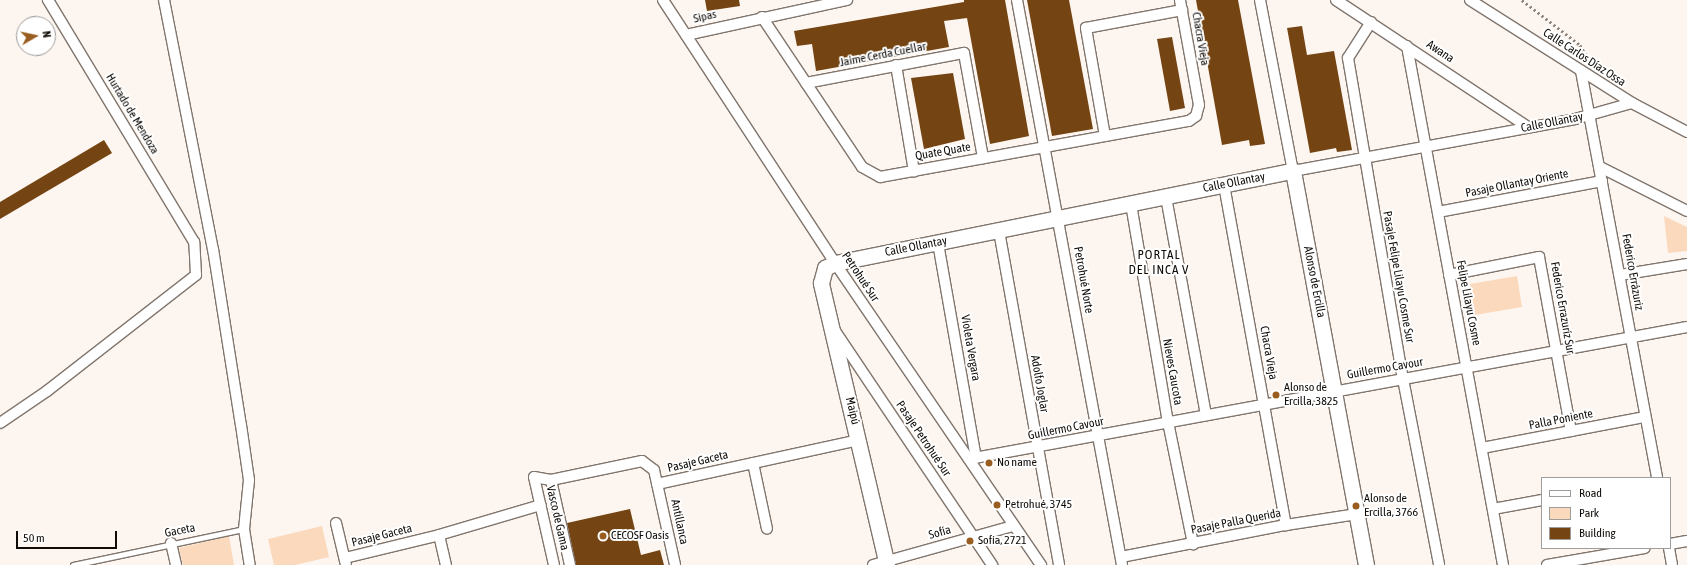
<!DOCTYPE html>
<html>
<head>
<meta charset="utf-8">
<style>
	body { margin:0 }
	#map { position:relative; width:1687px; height:565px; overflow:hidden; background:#fdf6f0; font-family:"Asap Condensed",sans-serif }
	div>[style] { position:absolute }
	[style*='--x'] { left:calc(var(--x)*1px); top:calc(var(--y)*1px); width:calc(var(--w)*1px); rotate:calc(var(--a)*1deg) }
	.green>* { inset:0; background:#fbd9bc }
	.building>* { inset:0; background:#744412 }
	.path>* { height:2.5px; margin-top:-1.25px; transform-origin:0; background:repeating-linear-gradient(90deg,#8c8782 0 2px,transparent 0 5px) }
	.roads { filter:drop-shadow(1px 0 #80756d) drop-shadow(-1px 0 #80756d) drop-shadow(0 1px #80756d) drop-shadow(0 -1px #80756d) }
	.lane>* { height:5px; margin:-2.5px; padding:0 2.5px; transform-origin:2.5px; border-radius:2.5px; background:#fff }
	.street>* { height:10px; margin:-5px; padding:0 5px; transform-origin:5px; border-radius:5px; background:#fff }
	.secondary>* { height:15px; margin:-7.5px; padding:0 7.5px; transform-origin:7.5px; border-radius:7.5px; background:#fff }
	.dots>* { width:11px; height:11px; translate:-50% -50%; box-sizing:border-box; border:2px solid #fff; border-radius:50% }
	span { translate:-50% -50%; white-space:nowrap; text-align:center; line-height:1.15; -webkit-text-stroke:4px #fff; paint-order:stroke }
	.street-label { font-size:12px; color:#0f0b08 }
	.poi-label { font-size:12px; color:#0f0b08 }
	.left { translate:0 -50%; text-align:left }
	.neighbourhood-label { font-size:13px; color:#0f0b08; letter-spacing:1px }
	.legend { position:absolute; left:1541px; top:477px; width:130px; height:72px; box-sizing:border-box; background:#fff; border:1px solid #9f9d9c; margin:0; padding:5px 7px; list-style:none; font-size:12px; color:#0f0b08 }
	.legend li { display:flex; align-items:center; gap:8px; height:20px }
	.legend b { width:20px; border:1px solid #9f9d9c }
	.north { position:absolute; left:16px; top:16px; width:40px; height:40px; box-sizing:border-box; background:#fff; border:1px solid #9f9d9c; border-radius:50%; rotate:81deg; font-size:11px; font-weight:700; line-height:16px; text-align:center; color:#0f0b08 }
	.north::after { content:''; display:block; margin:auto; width:14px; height:18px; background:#995d20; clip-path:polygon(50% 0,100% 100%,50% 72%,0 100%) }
	.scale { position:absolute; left:16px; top:531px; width:101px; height:18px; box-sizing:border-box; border:2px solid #0f0b08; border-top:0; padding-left:5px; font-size:12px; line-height:14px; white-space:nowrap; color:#0f0b08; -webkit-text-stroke:3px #fff; paint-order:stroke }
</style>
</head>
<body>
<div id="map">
	<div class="green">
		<i style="clip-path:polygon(1664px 216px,1687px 227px,1687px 251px,1668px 253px)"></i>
		<i style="clip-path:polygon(1517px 276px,1522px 307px,1475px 315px,1470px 284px)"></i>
		<i style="clip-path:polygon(322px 526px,329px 557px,295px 565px,274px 565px,268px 539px)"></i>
		<i style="clip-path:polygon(229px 536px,234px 565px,183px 565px,179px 548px)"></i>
	</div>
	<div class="building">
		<i style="clip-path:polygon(705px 0,739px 0,740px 6px,707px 11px)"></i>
		<i style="clip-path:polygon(964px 0,1005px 0,1029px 136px,990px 144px,967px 18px,944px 21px,949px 47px,816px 71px,812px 44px,797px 46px,794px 31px,964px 2px)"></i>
		<i style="clip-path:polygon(1027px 0,1069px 0,1093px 129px,1052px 136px)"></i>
		<i style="clip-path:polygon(1196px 0,1238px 0,1265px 144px,1250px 146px,1249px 140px,1222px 145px)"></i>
		<i style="clip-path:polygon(1302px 26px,1307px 55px,1334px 51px,1352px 150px,1337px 152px,1336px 148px,1310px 153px,1287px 28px)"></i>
		<i style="clip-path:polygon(1172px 37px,1185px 108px,1170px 111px,1157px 39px)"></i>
		<i style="clip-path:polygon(953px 73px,965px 139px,924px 149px,911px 78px)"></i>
		<i style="clip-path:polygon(104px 140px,112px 153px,0 219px,0 202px)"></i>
		<i style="clip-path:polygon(630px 509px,641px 555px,660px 550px,664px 565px,576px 565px,567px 523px)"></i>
	</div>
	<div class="path">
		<i style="--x:1522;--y:0;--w:73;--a:37.8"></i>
		<i style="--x:1580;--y:45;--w:21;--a:59"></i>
	</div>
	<div class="roads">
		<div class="lane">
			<i style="--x:73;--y:565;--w:175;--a:-11.9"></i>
		</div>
		<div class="street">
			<i style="--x:164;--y:0;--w:254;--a:78.9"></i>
			<i style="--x:213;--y:249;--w:178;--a:81"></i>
			<i style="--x:241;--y:425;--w:56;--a:81.7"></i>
			<i style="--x:249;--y:480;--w:49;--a:95.8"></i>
			<i style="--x:244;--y:529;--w:36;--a:81"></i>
			<i style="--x:663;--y:0;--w:314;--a:56.8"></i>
			<i style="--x:835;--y:263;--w:366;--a:55.7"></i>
			<i style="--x:1017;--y:0;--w:575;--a:79.47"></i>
			<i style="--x:1260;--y:0;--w:174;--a:79.1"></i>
			<i style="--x:1293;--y:171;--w:287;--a:-10.4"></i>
			<i style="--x:1575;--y:119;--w:59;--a:-15.7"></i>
			<i style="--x:1336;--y:0;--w:230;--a:33.5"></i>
			<i style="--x:1470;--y:0;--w:192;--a:32.4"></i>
			<i style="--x:1632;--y:103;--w:62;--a:27.8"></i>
			<i style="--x:762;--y:17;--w:180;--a:56.3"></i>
			<i style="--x:862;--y:167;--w:21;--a:29"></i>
			<i style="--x:880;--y:177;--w:314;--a:-10.3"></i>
			<i style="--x:1189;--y:121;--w:9;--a:-36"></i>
			<i style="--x:1196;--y:116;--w:11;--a:-75"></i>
			<i style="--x:1199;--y:105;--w:107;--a:-100.3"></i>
			<i style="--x:1371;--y:22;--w:43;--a:122.6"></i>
			<i style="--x:1348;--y:58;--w:326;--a:80.3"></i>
			<i style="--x:1403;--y:379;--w:189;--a:79"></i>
			<i style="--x:686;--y:35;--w:165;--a:-12.3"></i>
			<i style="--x:1407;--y:46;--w:528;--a:79.52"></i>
			<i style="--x:896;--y:65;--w:108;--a:80.4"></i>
			<i style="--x:1581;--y:71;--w:414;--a:79.4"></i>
			<i style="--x:806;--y:83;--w:161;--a:-10.8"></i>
			<i style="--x:964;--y:53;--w:107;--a:79.7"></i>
			<i style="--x:1105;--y:136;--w:110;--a:-100"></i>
			<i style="--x:1086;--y:28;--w:98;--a:-10.6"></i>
			<i style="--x:1600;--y:167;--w:97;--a:26.8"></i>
			<i style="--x:1224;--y:185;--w:346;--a:79.7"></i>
			<i style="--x:1166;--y:197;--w:222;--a:79.6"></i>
			<i style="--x:1131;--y:204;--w:221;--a:80.4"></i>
			<i style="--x:1168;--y:422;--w:125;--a:78.4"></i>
			<i style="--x:1438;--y:212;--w:167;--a:-10.7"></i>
			<i style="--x:999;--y:231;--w:339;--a:79.8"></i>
			<i style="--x:938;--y:243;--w:218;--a:80"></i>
			<i style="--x:1449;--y:275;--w:92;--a:-11.3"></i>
			<i style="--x:1539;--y:257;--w:177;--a:79.6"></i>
			<i style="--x:1620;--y:275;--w:68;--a:-9.3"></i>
			<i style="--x:835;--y:331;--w:282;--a:56.1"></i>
			<i style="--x:0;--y:423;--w:57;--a:-34.2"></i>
			<i style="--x:47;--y:391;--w:189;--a:-37.9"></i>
			<i style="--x:196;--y:275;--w:33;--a:-93"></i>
			<i style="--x:194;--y:242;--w:283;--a:-121.1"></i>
			<i style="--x:1482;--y:448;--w:166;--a:-10.8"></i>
			<i style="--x:969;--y:459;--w:730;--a:-10.42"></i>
			<i style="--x:753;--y:463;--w:67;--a:78"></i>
			<i style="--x:551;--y:480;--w:87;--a:77.4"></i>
			<i style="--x:657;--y:484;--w:206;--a:-12.3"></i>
			<i style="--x:1493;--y:509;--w:50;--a:-10.4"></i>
			<i style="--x:336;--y:523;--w:43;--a:76.6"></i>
			<i style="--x:439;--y:535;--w:31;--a:77"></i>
			<i style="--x:171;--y:543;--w:23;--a:77"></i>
			<i style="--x:1670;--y:544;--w:17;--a:-10"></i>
			<i style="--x:1669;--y:548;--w:17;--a:80"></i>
			<i style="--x:1121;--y:557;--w:168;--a:-11"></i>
			<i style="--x:1286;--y:525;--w:72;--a:-8.8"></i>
			<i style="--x:345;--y:558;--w:97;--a:-13.7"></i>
			<i style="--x:439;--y:535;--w:106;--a:-16.4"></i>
			<i style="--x:554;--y:565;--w:90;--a:-102.8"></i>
			<i style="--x:534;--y:477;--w:17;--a:10"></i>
			<i style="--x:551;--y:480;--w:93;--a:-11.8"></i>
			<i style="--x:642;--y:461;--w:15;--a:37"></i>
			<i style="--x:654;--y:470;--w:97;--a:77.5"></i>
			<i style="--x:873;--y:565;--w:145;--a:-15.6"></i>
			<i style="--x:1547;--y:565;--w:99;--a:-9.8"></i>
		</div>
		<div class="secondary">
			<i style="--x:887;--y:565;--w:290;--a:-103.2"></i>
			<i style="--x:821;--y:283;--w:16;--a:-75"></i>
			<i style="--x:825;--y:268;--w:11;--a:-27"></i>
			<i style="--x:835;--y:263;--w:467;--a:-11.4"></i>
			<i style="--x:1293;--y:171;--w:401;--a:79.5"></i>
		</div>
	</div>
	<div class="dots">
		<i style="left:1276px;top:395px;background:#995d20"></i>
		<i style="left:989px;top:463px;background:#995d20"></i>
		<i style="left:997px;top:505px;background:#995d20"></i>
		<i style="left:1356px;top:506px;background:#995d20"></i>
		<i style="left:603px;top:536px;background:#995d20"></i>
		<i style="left:970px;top:541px;background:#995d20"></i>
	</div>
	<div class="street-label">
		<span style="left:705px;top:17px;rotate:-13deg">Sipas</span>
		<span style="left:1200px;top:39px;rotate:80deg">Chacra Vieja</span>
		<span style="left:1440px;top:52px;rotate:34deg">Awana</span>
		<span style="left:883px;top:55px;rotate:-11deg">Jaime Cerda Cuellar</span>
		<span style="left:1584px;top:58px;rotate:33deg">Calle Carlos Díaz Ossa</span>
		<span style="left:132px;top:114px;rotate:59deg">Hurtado de Mendoza</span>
		<span style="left:1552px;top:123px;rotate:-11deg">Calle Ollantay</span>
		<span style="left:943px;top:152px;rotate:-10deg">Quate Quate</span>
		<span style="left:1234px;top:183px;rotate:-11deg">Calle Ollantay</span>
		<span style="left:1517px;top:184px;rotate:-11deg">Pasaje Ollantay Oriente</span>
		<span style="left:916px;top:247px;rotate:-11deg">Calle Ollantay</span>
		<span style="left:1632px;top:272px;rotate:80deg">Federico Errázuriz</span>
		<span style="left:860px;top:277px;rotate:56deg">Petrohué Sur</span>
		<span style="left:1398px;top:277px;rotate:80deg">Pasaje Felipe Lilayu Cosme Sur</span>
		<span style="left:1083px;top:280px;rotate:80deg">Petrohué Norte</span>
		<span style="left:1314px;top:282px;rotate:79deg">Alonso de Ercilla</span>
		<span style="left:1468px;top:303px;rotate:79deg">Felipe Lilayu Cosme</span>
		<span style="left:1562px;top:308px;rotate:80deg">Federico Errazuríz Sur</span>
		<span style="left:970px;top:348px;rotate:80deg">Violeta Vergara</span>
		<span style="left:1268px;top:353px;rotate:80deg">Chacra Vieja</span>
		<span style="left:1385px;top:369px;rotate:-10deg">Guillermo Cavour</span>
		<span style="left:1172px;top:372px;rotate:80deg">Nieves Caucota</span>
		<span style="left:1039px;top:384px;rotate:80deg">Adolfo Joglar</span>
		<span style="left:852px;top:411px;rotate:77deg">Maipú</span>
		<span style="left:1561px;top:420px;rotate:-11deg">Palla Poniente</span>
		<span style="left:1066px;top:429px;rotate:-11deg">Guillermo Cavour</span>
		<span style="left:923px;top:439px;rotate:56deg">Pasaje Petrohué Sur</span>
		<span style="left:698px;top:462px;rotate:-13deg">Pasaje Gaceta</span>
		<span style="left:557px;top:518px;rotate:77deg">Vasco de Gama</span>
		<span style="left:679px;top:522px;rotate:78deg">Antillanca</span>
		<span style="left:1236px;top:522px;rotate:-11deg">Pasaje Palla Querida</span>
		<span style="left:180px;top:531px;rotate:-11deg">Gaceta</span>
		<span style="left:940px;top:533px;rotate:-16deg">Sofía</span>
		<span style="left:382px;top:536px;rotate:-14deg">Pasaje Gaceta</span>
	</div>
	<div class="poi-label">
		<span class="left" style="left:1284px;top:395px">Alonso de<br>Ercilla, 3825</span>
		<span class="left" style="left:997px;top:463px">No name</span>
		<span class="left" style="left:1364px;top:506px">Alonso de<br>Ercilla, 3766</span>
		<span class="left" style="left:1005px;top:505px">Petrohué, 3745</span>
		<span class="left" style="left:611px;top:536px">CECOSF Oasis</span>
		<span class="left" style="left:978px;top:541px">Sofía, 2721</span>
	</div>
	<div class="neighbourhood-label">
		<span style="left:1159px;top:263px">PORTAL<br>DEL INCA V</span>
	</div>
	<ul class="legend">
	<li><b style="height:5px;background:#fff"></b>Road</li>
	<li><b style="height:11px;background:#fbd9bc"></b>Park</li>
	<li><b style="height:11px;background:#744412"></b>Building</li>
	</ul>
	<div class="north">N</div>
	<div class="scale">50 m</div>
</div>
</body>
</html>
